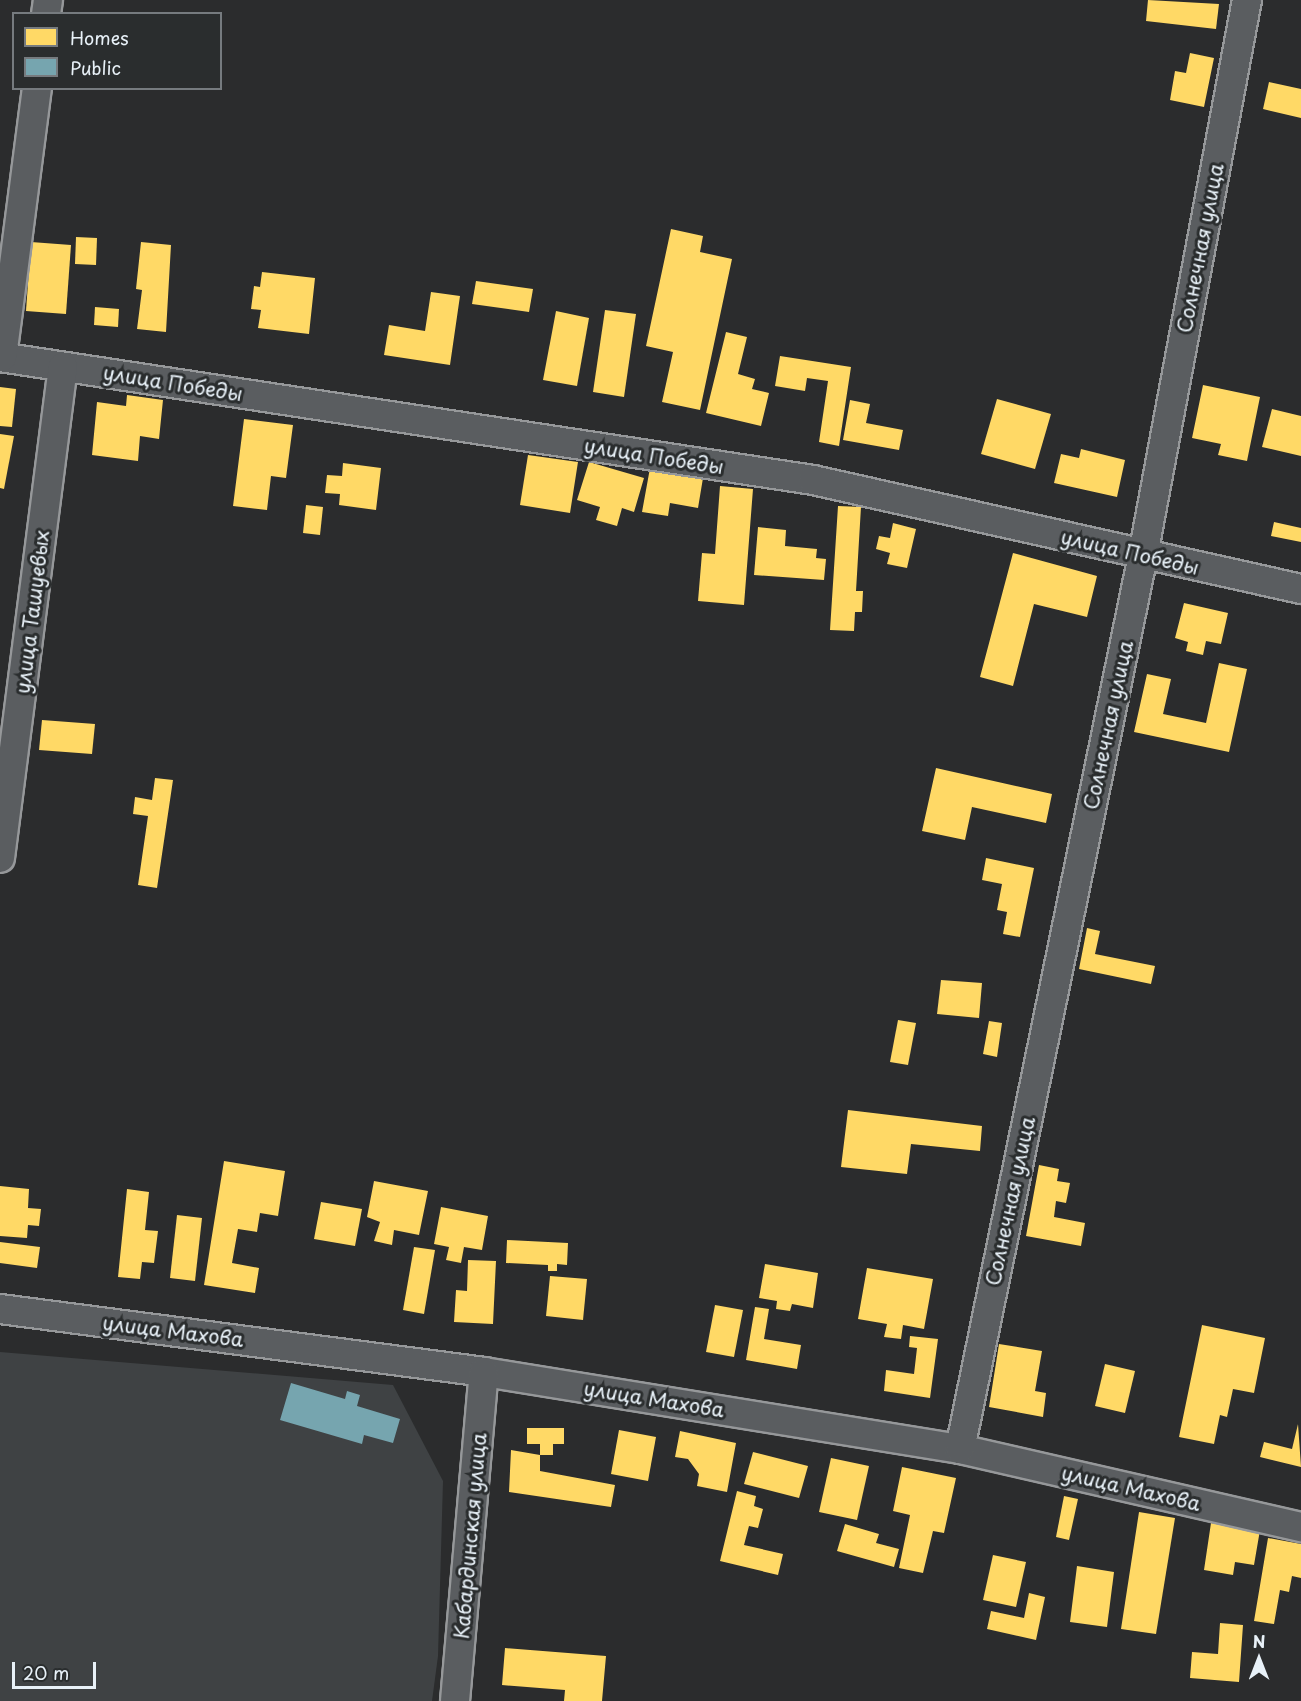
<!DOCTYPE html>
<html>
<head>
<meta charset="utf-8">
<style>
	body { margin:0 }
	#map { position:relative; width:1301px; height:1701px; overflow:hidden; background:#2b2c2d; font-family:"Playpen Sans",sans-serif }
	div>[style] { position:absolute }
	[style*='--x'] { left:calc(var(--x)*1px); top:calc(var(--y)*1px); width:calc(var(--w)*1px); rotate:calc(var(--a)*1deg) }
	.green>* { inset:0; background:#3f4244 }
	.homes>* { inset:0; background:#ffd966 }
	.public>* { inset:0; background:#76a5af }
	.roads { filter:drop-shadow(2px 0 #96989a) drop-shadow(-2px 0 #96989a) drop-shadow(0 2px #96989a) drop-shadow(0 -2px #96989a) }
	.minor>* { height:28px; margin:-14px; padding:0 14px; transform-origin:14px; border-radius:14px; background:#5a5d60 }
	span { translate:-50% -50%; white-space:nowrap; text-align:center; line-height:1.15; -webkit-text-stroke:6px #2a2d2e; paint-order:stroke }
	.street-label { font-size:20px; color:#e8f1f8 }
	.legend { position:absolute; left:12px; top:12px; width:210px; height:78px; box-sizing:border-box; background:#2a2d2e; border:2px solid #767b7f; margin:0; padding:8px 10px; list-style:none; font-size:18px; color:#e8f1f8 }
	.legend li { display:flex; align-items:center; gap:12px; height:30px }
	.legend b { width:30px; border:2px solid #767b7f }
	.north { position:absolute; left:1229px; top:1629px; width:60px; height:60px; -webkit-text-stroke:4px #2a2d2e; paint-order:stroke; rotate:0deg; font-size:16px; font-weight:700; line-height:24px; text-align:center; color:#e8f1f8 }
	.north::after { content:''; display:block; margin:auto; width:21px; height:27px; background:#e8f1f8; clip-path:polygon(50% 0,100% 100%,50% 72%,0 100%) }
	.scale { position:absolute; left:12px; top:1662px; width:84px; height:27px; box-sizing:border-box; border:3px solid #e8f1f8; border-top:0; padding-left:8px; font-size:18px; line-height:21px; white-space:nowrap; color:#e8f1f8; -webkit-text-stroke:4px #2a2d2e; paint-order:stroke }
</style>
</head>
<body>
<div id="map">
	<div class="green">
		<i style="clip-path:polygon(0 1352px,393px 1385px,443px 1481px,438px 1656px,432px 1701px,0 1701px)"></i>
	</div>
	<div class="homes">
		<i style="clip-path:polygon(1148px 0,1219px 4px,1216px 29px,1146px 21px)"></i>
		<i style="clip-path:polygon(1190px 53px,1214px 58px,1204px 107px,1170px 100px,1175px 71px,1186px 73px)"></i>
		<i style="clip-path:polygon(1269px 82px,1301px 89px,1301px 118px,1263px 109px)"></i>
		<i style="clip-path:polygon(671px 229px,703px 236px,700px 252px,732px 259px,700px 410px,662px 402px,673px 352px,646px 346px)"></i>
		<i style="clip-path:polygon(76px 237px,97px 238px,96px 265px,75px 264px)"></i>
		<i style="clip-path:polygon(31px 242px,71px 245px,66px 314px,26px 311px)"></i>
		<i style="clip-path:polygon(141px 242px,171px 245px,166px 332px,137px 329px,142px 290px,136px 289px)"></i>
		<i style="clip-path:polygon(262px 272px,315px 278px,309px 334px,258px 328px,261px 310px,251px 309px,254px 286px,260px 287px)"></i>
		<i style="clip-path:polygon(476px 281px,533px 289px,529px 312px,472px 304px)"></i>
		<i style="clip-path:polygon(431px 292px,460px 296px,450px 365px,384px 355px,389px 325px,425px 331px)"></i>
		<i style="clip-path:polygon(95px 307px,119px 309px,118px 327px,94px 325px)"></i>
		<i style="clip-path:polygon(605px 310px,636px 314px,624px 397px,593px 392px)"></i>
		<i style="clip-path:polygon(556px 311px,589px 318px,577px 386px,543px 380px)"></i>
		<i style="clip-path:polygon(726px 332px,747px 337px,738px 374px,755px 379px,752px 389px,769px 393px,761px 426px,706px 413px)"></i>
		<i style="clip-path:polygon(780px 356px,851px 367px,839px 446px,819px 442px,828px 381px,807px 378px,805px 391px,775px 386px)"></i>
		<i style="clip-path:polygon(1203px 385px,1260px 397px,1247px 461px,1218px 455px,1221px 444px,1192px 438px)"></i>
		<i style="clip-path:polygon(0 387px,16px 389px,12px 427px,0 426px)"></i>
		<i style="clip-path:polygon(127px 395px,163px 400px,159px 439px,140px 436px,138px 461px,92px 455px,97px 402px,126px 406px)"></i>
		<i style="clip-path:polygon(997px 399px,1051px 414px,1035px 469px,981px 454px)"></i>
		<i style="clip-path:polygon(850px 400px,870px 404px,866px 423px,903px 430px,899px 450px,843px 440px)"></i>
		<i style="clip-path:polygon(1272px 409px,1301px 416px,1301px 456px,1262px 447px)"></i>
		<i style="clip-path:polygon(244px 419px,293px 425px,286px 478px,271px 476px,267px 510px,233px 506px)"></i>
		<i style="clip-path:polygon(0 434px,14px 436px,4px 489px,0 488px)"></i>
		<i style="clip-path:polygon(1081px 449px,1125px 460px,1117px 497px,1054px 483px,1061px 454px,1079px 458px)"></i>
		<i style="clip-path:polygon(528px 455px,578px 462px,570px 513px,520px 505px)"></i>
		<i style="clip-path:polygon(589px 462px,644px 478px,634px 512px,622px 508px,617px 526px,596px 520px,600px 507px,577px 500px)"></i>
		<i style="clip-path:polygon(343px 463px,381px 468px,376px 510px,339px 505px,340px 494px,325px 493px,327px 475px,342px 476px)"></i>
		<i style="clip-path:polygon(650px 468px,703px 478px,698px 508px,670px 503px,668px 516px,642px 512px)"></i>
		<i style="clip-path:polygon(720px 486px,753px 489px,744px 605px,698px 601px,702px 553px,715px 554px)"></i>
		<i style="clip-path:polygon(306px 505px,323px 507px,320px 535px,303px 533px)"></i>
		<i style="clip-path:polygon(838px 506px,861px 507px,856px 591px,863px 591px,862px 612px,855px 612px,854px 631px,830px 630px)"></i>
		<i style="clip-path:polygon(1274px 522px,1301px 528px,1301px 542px,1271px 536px)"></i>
		<i style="clip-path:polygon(893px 523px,916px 529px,907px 568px,887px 564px,890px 553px,876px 549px,879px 536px,890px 538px)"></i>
		<i style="clip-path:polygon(758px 527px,786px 530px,785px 546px,817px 549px,816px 558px,826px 559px,824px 580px,754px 575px)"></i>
		<i style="clip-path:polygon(1013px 553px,1097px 576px,1087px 617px,1034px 604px,1013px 686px,980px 677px)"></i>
		<i style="clip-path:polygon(1184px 603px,1228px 613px,1221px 644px,1206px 641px,1203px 655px,1186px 651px,1188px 642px,1175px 638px)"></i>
		<i style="clip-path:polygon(1219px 663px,1247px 669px,1229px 752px,1134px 732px,1147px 674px,1171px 679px,1163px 714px,1206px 723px)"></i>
		<i style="clip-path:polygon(42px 720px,95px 724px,92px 754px,39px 750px)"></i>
		<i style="clip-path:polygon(936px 768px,1052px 794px,1046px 823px,972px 807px,965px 840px,922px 831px)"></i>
		<i style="clip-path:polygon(155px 778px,173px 780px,157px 888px,138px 885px,148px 816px,133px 814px,135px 797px,152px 800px)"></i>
		<i style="clip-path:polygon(986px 858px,1034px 868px,1020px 937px,1003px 934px,1007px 912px,997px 910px,1002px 884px,982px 880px)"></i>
		<i style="clip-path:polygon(1087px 928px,1100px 931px,1095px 954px,1155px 966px,1151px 984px,1079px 969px)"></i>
		<i style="clip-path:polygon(941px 980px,982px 983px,979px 1018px,937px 1014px)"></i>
		<i style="clip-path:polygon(898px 1020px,916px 1023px,908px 1065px,890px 1062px)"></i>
		<i style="clip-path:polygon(989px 1021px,1002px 1023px,997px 1057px,983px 1054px)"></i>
		<i style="clip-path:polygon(848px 1110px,982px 1126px,980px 1151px,911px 1144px,907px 1174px,841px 1167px)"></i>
		<i style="clip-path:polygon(224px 1161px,285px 1171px,278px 1216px,260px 1213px,257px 1232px,238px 1229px,232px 1263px,259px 1268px,255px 1293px,204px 1285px)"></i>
		<i style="clip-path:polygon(1039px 1165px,1059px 1169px,1057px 1181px,1070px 1183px,1066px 1203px,1056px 1201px,1054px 1217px,1085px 1223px,1081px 1246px,1026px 1236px)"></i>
		<i style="clip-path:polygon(374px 1181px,428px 1191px,419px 1235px,394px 1230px,392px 1245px,374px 1241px,380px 1222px,367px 1217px)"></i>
		<i style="clip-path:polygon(0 1186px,29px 1189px,28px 1208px,41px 1209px,39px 1226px,28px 1225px,27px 1238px,0 1236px)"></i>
		<i style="clip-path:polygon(127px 1189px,149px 1192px,145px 1230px,158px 1231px,154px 1263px,142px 1262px,140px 1279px,118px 1277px)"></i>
		<i style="clip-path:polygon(321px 1202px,362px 1209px,355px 1246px,314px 1239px)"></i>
		<i style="clip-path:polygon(441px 1207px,488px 1216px,482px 1250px,464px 1247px,461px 1263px,446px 1260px,449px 1247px,434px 1244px)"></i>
		<i style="clip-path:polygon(177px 1215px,202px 1218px,195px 1281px,170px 1278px)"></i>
		<i style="clip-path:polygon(507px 1240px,568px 1243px,567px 1265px,557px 1264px,557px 1271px,548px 1271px,548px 1265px,506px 1263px)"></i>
		<i style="clip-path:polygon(0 1242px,40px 1247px,37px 1268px,0 1263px)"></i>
		<i style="clip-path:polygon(414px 1247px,435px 1250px,424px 1314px,403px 1310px)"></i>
		<i style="clip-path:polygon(468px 1260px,496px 1261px,493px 1324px,454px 1322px,456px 1290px,467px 1291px)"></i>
		<i style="clip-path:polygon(765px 1264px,818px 1273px,813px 1308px,792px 1304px,790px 1311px,776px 1309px,777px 1301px,759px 1298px)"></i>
		<i style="clip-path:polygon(867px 1268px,933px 1279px,924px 1329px,903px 1325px,901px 1339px,884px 1337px,887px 1324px,858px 1319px)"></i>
		<i style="clip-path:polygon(550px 1276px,587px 1279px,583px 1320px,546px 1316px)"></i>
		<i style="clip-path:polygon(715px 1305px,743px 1310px,734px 1357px,706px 1352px)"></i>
		<i style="clip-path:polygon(755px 1307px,769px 1309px,764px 1339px,801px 1345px,797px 1369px,746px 1360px)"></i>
		<i style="clip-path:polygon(1202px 1325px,1265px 1338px,1254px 1393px,1233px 1389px,1227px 1417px,1220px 1415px,1214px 1444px,1179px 1437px)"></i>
		<i style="clip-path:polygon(910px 1336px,938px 1339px,930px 1398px,884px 1391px,886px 1370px,914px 1374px,917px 1348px,909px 1347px)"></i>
		<i style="clip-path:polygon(999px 1344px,1042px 1351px,1035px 1391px,1046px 1393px,1043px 1417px,989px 1407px)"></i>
		<i style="clip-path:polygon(1105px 1364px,1135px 1371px,1125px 1413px,1095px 1406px)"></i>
		<i style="clip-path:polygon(1298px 1424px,1301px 1467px,1260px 1457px,1264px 1442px,1292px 1449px)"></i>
		<i style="clip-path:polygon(527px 1428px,564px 1428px,564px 1444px,553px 1444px,553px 1455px,540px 1455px,540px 1444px,527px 1444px)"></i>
		<i style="clip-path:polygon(619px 1430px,656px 1437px,648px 1481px,611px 1474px)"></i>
		<i style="clip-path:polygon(680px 1431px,736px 1443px,727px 1492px,697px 1486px,699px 1474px,688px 1459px,675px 1457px)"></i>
		<i style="clip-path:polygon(511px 1450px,540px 1455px,540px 1471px,615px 1485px,611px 1507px,509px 1492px)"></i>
		<i style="clip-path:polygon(753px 1452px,808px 1466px,799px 1498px,744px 1484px)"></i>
		<i style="clip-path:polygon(831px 1458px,869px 1466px,857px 1520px,819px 1512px)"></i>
		<i style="clip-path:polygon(902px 1467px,956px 1478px,944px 1533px,933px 1531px,923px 1573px,899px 1568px,910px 1515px,893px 1511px)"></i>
		<i style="clip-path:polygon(737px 1491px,756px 1496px,754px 1506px,763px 1509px,758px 1528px,749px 1526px,744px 1545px,783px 1554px,778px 1575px,720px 1561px)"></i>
		<i style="clip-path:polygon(1064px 1496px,1078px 1499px,1069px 1540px,1056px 1537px)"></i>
		<i style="clip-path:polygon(1139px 1512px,1175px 1518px,1156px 1634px,1121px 1629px)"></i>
		<i style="clip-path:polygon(1211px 1523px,1260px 1530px,1254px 1565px,1235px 1562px,1233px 1575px,1204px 1570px)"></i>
		<i style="clip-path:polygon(845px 1524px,879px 1534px,876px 1543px,899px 1549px,894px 1567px,837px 1551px)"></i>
		<i style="clip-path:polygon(1268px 1538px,1301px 1544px,1301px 1578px,1292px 1576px,1289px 1592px,1280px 1590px,1274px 1624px,1254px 1621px)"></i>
		<i style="clip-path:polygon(993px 1555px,1026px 1562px,1016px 1607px,983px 1600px)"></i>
		<i style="clip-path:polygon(1077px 1566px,1114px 1572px,1107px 1627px,1070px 1622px)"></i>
		<i style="clip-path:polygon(1029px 1593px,1045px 1597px,1036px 1640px,987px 1629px,991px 1611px,1024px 1618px)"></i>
		<i style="clip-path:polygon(1220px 1623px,1243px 1625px,1239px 1682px,1190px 1678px,1192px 1652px,1218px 1654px)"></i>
		<i style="clip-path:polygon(505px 1648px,606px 1656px,602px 1701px,564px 1701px,565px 1690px,502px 1685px)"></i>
	</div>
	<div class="public">
		<i style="clip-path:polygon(291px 1383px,345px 1399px,347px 1391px,360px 1395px,357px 1406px,400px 1419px,393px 1443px,364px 1435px,362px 1444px,280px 1420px)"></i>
	</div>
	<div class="roads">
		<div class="minor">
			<i style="--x:46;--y:14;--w:14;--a:-82"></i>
			<i style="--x:0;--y:357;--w:822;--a:8.6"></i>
			<i style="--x:813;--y:480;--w:500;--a:12.59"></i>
			<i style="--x:2;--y:357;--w:271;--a:-82.6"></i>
			<i style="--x:0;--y:858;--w:495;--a:-82.7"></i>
			<i style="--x:0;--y:1309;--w:488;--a:7.4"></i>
			<i style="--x:484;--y:1372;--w:482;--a:9.2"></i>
			<i style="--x:960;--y:1449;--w:350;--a:12.9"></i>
			<i style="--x:960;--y:1449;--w:913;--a:-78.43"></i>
			<i style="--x:1143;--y:555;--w:565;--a:-79.39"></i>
			<i style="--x:455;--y:1701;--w:330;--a:-85"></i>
		</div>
	</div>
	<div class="street-label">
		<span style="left:1200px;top:248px;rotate:-79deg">Солнечная улица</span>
		<span style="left:173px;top:383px;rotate:9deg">улица Победы</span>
		<span style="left:654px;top:456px;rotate:9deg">улица Победы</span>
		<span style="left:1130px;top:552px;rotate:13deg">улица Победы</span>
		<span style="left:32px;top:612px;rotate:-83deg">улица Ташуевых</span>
		<span style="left:1108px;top:725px;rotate:-78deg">Солнечная улица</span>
		<span style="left:1010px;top:1201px;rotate:-78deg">Солнечная улица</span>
		<span style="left:173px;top:1331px;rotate:7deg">улица Махова</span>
		<span style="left:654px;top:1399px;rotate:9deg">улица Махова</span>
		<span style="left:1131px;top:1488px;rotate:13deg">улица Махова</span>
		<span style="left:470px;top:1536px;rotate:-85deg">Кабардинская улица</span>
	</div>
	<ul class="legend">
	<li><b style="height:16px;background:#ffd966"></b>Homes</li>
	<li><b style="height:16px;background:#76a5af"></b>Public</li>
	</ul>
	<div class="north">N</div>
	<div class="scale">20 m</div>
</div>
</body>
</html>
